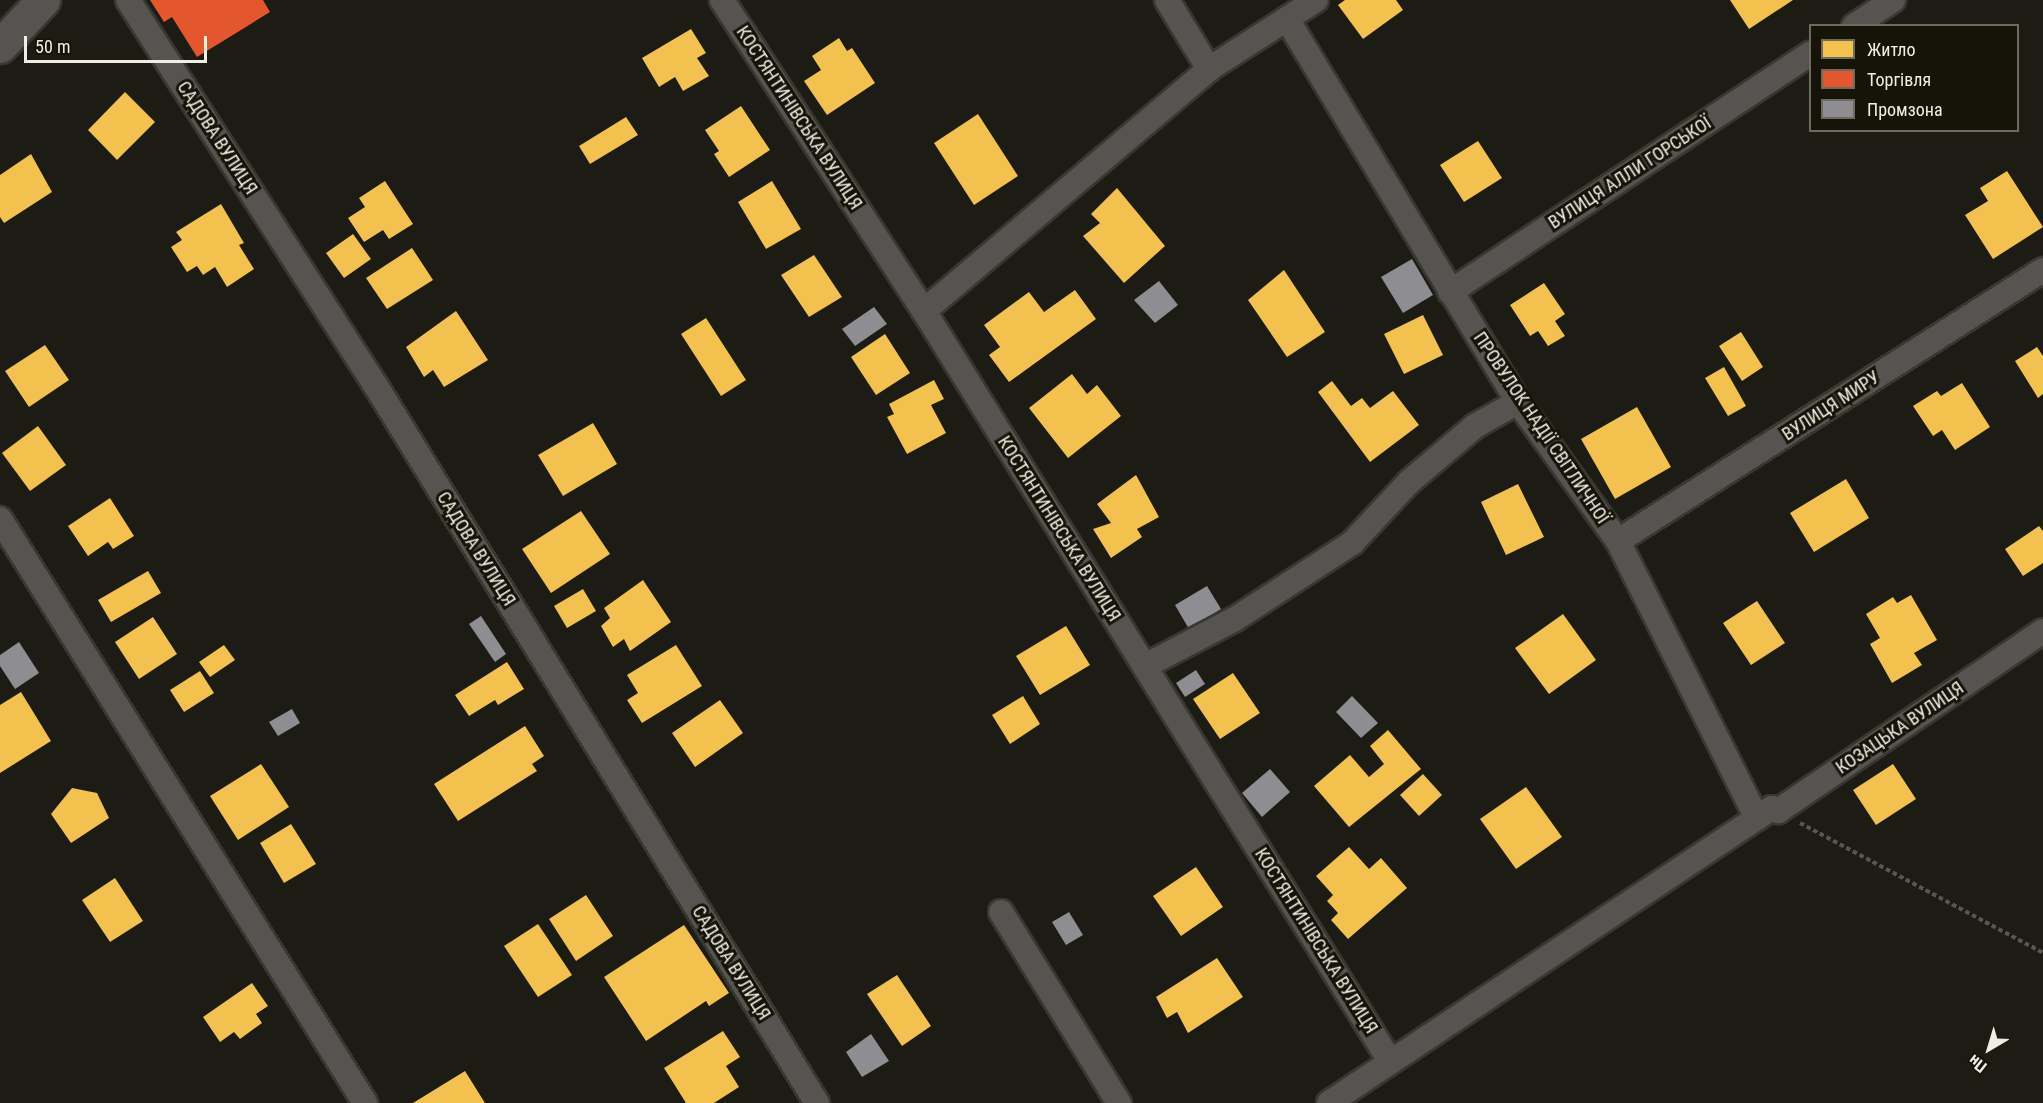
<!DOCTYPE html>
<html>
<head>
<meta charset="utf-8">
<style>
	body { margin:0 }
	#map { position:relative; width:2043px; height:1103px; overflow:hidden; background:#1c1b14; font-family:"Roboto Condensed",sans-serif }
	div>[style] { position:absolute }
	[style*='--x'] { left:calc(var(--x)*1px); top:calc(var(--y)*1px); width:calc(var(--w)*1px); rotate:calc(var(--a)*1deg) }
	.homes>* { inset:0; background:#f2c14e }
	.shops>* { inset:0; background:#e4572e }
	.industry>* { inset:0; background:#8d8d92 }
	.path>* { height:4px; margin-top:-2px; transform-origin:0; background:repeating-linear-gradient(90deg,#585651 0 4.5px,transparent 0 7.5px) }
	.roads { filter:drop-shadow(2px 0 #383732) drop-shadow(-2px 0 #383732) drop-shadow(0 2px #383732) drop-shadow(0 -2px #383732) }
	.street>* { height:24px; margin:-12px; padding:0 12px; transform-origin:12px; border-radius:12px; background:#555450 }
	.secondary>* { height:33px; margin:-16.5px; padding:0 16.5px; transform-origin:16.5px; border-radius:16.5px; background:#555450 }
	span { translate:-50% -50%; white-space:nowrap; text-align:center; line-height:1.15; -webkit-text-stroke:6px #161408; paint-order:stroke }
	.street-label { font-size:18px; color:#efeee5 }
	.legend { position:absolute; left:1809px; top:24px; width:210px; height:108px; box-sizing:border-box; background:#161408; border:2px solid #6d6b60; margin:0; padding:8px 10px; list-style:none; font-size:18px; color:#efeee5 }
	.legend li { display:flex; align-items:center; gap:12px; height:30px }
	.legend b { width:30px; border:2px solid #6d6b60 }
	.north { position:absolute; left:1959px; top:1019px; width:60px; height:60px; -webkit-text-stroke:4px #161408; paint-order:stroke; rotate:218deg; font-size:16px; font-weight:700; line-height:24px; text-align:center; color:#efeee5 }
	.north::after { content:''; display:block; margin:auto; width:21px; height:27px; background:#efeee5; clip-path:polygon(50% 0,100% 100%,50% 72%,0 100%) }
	.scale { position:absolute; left:24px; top:36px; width:183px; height:27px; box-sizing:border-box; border:3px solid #efeee5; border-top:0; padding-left:8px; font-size:18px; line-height:21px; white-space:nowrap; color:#efeee5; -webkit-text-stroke:4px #161408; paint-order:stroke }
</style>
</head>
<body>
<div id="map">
	<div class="homes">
		<i style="clip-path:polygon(1345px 0,1396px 0,1403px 10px,1363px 39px,1338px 5px)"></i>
		<i style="clip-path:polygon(1730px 0,1793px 0,1749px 29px)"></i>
		<i style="clip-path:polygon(691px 29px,706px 53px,697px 58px,709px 76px,683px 91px,675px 77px,659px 87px,642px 58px)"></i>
		<i style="clip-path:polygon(839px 38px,847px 51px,852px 48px,875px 83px,827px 115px,804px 81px,821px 70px,812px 56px)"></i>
		<i style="clip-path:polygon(125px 92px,155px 122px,117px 160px,88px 130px)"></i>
		<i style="clip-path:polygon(741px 106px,770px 150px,729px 177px,714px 154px,719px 151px,705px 130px)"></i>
		<i style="clip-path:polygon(978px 114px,1018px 176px,974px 205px,934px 143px)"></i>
		<i style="clip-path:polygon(626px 117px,638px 135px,590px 164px,579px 146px)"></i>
		<i style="clip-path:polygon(1478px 141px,1502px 178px,1464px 202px,1440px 165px)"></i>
		<i style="clip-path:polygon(31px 154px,52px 192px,4px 223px,0 217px,0 175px)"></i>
		<i style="clip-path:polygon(2007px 171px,2043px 227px,1993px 259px,1965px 215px,1988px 201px,1980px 188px)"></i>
		<i style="clip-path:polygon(385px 181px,413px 224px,389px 239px,383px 230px,364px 242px,348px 218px,365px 207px,359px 198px)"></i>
		<i style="clip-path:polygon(772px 181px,801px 229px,766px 249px,738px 202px)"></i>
		<i style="clip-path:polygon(1117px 188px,1165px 246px,1124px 283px,1083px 236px,1100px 223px,1091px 214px)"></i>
		<i style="clip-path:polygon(221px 204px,244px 243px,239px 245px,254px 269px,227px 287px,215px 267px,203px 275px,197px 266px,187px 272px,171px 247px,182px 240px,176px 232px)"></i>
		<i style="clip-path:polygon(353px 234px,371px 259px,344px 278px,326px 253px)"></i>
		<i style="clip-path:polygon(412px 248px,433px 280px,387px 309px,366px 278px)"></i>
		<i style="clip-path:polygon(814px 255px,842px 297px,809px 317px,781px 275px)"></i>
		<i style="clip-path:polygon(1284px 270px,1325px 332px,1287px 357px,1248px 300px)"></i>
		<i style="clip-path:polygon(1544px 283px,1565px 314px,1555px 321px,1565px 336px,1548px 346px,1538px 331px,1530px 336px,1510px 305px)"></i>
		<i style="clip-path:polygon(1075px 290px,1096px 319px,1009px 382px,989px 355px,1000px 347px,984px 325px,1029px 292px,1044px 312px)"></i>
		<i style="clip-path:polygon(456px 311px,488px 360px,444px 387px,433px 370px,424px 377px,406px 347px)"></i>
		<i style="clip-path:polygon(1423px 315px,1443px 355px,1404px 374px,1384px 334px)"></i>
		<i style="clip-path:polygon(706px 318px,746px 380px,721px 396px,681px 334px)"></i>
		<i style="clip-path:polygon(1741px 332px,1763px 367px,1742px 381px,1719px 346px)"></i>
		<i style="clip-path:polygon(885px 334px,910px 373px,876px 395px,851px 357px)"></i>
		<i style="clip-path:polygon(45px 345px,69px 380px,29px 407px,5px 371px)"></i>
		<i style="clip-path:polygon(2037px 347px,2043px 356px,2043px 394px,2038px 398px,2015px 361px)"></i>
		<i style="clip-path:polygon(1724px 367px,1746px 406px,1728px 416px,1705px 378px)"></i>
		<i style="clip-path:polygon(1072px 374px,1087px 394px,1097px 385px,1121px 416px,1068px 458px,1029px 408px)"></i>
		<i style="clip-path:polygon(934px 380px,944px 399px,931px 405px,946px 433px,907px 454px,887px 417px,894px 414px,889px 404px)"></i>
		<i style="clip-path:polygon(1332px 381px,1351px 406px,1362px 398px,1370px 408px,1393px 391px,1419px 425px,1370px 462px,1318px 392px)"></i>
		<i style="clip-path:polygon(1962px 383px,1990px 427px,1955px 450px,1942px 430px,1933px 436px,1913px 406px,1937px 391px,1941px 396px)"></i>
		<i style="clip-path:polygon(1637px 407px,1671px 467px,1615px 499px,1581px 439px)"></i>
		<i style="clip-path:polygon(593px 423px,617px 464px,563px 496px,538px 455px)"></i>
		<i style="clip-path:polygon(38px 426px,66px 465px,30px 491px,2px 453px)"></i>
		<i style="clip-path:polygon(1136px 475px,1159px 517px,1137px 529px,1142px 537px,1111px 558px,1093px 529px,1111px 523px,1097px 504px)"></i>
		<i style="clip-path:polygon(1846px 479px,1869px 518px,1814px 552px,1790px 513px)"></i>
		<i style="clip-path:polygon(1518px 484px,1544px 537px,1506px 555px,1481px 502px)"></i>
		<i style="clip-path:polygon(110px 498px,134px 536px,113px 549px,108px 542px,88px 556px,68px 526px)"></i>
		<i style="clip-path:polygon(581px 511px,610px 554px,551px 593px,522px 549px)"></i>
		<i style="clip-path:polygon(2039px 526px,2043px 531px,2043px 563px,2023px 576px,2005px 549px)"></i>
		<i style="clip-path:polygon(148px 571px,161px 593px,111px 622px,98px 600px)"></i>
		<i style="clip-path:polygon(643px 580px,671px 622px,630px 651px,624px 639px,613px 647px,601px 626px,610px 618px,604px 608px)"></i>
		<i style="clip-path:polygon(583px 589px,596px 611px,567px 628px,554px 606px)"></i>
		<i style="clip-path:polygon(1911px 595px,1937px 640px,1914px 653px,1922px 665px,1892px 683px,1870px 644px,1880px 638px,1866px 614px,1893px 597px,1897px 603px)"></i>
		<i style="clip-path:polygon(1757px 601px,1785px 643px,1751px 665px,1723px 623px)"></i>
		<i style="clip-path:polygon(1563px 614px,1596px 660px,1549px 694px,1515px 648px)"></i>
		<i style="clip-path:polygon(153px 617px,177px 654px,139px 679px,115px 642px)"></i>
		<i style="clip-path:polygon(1066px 626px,1090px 665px,1040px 695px,1016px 656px)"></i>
		<i style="clip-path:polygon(224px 645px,235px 660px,210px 677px,199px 662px)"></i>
		<i style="clip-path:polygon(676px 645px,702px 686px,642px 723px,627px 700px,638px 693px,627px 675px)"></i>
		<i style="clip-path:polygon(507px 662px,524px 689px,498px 705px,495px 700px,469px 716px,455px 695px)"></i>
		<i style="clip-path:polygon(200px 671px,214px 693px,184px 712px,170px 690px)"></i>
		<i style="clip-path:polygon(1233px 673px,1260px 713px,1220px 739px,1193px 699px)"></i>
		<i style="clip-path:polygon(21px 692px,51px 741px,0 773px,0 705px)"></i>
		<i style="clip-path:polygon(1023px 696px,1040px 724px,1010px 744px,992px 715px)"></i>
		<i style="clip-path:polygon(720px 700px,743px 733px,695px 767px,672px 733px)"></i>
		<i style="clip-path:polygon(525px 726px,544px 756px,532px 764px,537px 771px,458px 821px,434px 784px)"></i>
		<i style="clip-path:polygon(1388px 730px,1421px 769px,1349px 827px,1314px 786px,1350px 755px,1369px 777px,1384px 764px,1370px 746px)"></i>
		<i style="clip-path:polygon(261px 764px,289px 807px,238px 840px,210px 796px)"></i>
		<i style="clip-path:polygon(1893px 764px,1916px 799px,1876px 825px,1853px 790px)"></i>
		<i style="clip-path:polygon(1423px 774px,1442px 795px,1419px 816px,1400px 795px)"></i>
		<i style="clip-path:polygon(1526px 787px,1562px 837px,1516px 869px,1480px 819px)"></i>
		<i style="clip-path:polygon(72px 788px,97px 793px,109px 818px,71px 843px,51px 814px)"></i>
		<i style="clip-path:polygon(291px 824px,316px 864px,284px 883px,260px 843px)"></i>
		<i style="clip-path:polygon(1349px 847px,1369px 869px,1381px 858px,1407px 888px,1348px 939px,1331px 920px,1338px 913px,1327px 901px,1333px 895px,1316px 876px)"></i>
		<i style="clip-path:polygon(1196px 867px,1223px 907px,1181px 936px,1153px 896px)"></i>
		<i style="clip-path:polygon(115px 878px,143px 921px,110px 942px,82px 900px)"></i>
		<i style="clip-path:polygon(586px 895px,613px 936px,576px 961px,549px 919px)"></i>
		<i style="clip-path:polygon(538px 924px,572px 975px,538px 997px,504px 946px)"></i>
		<i style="clip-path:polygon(684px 925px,729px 993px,709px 1006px,706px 1001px,646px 1041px,604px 977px)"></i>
		<i style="clip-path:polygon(1217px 958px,1243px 997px,1188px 1033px,1177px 1012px,1167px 1018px,1156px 997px)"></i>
		<i style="clip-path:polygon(897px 975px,931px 1026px,902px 1046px,867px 994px)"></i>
		<i style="clip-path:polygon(252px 983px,268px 1006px,256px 1014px,262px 1023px,240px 1039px,234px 1032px,220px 1042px,203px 1017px)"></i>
		<i style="clip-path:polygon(723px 1031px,740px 1057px,726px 1066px,739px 1087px,714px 1103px,686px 1103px,664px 1068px)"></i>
		<i style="clip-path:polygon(465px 1071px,485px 1103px,413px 1103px)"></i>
	</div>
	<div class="shops">
		<i style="clip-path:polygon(150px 0,263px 0,270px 12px,197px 57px,172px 17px,164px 22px)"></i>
	</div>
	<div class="industry">
		<i style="clip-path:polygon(1412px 259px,1433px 295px,1403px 313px,1381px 277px)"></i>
		<i style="clip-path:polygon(1159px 281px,1178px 305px,1155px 323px,1134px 300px)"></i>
		<i style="clip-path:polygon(874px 307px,887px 324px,855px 346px,842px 329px)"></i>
		<i style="clip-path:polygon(1207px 586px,1221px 609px,1189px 629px,1175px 605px)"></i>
		<i style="clip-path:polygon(481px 616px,506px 654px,495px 662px,469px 624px)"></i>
		<i style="clip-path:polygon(19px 642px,39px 673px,15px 689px,0 666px,0 655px)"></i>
		<i style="clip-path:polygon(1196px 670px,1205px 684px,1185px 697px,1176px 683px)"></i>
		<i style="clip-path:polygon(1352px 696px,1378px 723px,1361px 738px,1336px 712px)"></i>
		<i style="clip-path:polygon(292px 709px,300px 723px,278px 736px,269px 722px)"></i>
		<i style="clip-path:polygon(1270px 769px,1290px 792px,1262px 817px,1242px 793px)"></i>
		<i style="clip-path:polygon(1069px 912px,1083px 935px,1066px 945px,1052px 922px)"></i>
		<i style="clip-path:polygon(871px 1034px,889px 1061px,862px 1077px,846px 1052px)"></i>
	</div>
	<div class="path">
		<i style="--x:1800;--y:823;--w:276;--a:28.1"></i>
	</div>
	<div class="roads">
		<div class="street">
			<i style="--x:128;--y:0;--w:459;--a:57.3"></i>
			<i style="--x:376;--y:386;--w:842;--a:58.41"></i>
			<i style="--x:722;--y:0;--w:371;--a:57"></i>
			<i style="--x:924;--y:311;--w:883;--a:58.15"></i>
			<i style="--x:1167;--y:0;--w:81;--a:58.7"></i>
			<i style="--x:1287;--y:19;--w:447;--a:58.9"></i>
			<i style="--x:1518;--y:402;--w:171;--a:54.3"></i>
			<i style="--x:1618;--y:541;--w:310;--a:63.4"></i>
			<i style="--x:1854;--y:26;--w:47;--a:-33.7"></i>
			<i style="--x:1450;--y:292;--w:432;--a:-33.5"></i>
			<i style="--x:924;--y:311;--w:374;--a:-40.3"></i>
			<i style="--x:1209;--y:69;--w:127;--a:-32.8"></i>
			<i style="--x:0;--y:519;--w:689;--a:57.99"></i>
			<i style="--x:1618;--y:541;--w:504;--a:-32.52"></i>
			<i style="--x:1145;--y:666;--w:102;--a:-27.6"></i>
			<i style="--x:1235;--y:619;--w:140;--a:-33"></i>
			<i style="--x:1352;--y:543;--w:83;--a:-46.9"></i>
			<i style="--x:1409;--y:482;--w:87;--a:-40.3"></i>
			<i style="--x:1475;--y:426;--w:49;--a:-29.2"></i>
			<i style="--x:1001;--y:912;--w:225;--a:58.3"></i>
			<i style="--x:1329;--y:1103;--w:514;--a:-33.66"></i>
			<i style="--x:1757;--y:818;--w:18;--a:-34"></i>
			<i style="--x:1772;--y:808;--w:7;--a:27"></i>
			<i style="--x:1778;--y:811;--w:320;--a:-34.2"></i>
		</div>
		<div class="secondary">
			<i style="--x:0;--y:46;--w:63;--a:-46.9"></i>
		</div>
	</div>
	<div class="street-label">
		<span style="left:799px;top:118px;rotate:57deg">КОСТЯНТИНІВСЬКА ВУЛИЦЯ</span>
		<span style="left:217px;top:138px;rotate:57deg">САДОВА ВУЛИЦЯ</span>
		<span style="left:1630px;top:173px;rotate:-33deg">ВУЛИЦЯ АЛЛИ ГОРСЬКОЇ</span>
		<span style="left:1831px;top:406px;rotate:-33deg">ВУЛИЦЯ МИРУ</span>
		<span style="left:1541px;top:428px;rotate:56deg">ПРОВУЛОК НАДІЇ СВІТЛИЧНОЇ</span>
		<span style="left:1059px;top:529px;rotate:58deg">КОСТЯНТИНІВСЬКА ВУЛИЦЯ</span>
		<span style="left:476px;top:549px;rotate:58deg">САДОВА ВУЛИЦЯ</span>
		<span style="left:1900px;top:728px;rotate:-34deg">КОЗАЦЬКА ВУЛИЦЯ</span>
		<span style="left:1316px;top:941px;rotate:58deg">КОСТЯНТИНІВСЬКА ВУЛИЦЯ</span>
		<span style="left:731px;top:963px;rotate:58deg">САДОВА ВУЛИЦЯ</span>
	</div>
	<ul class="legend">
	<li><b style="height:16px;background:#f2c14e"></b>Житло</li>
	<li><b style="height:16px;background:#e4572e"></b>Торгівля</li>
	<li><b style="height:16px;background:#8d8d92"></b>Промзона</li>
	</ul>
	<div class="north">Пн</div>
	<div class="scale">50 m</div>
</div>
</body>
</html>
